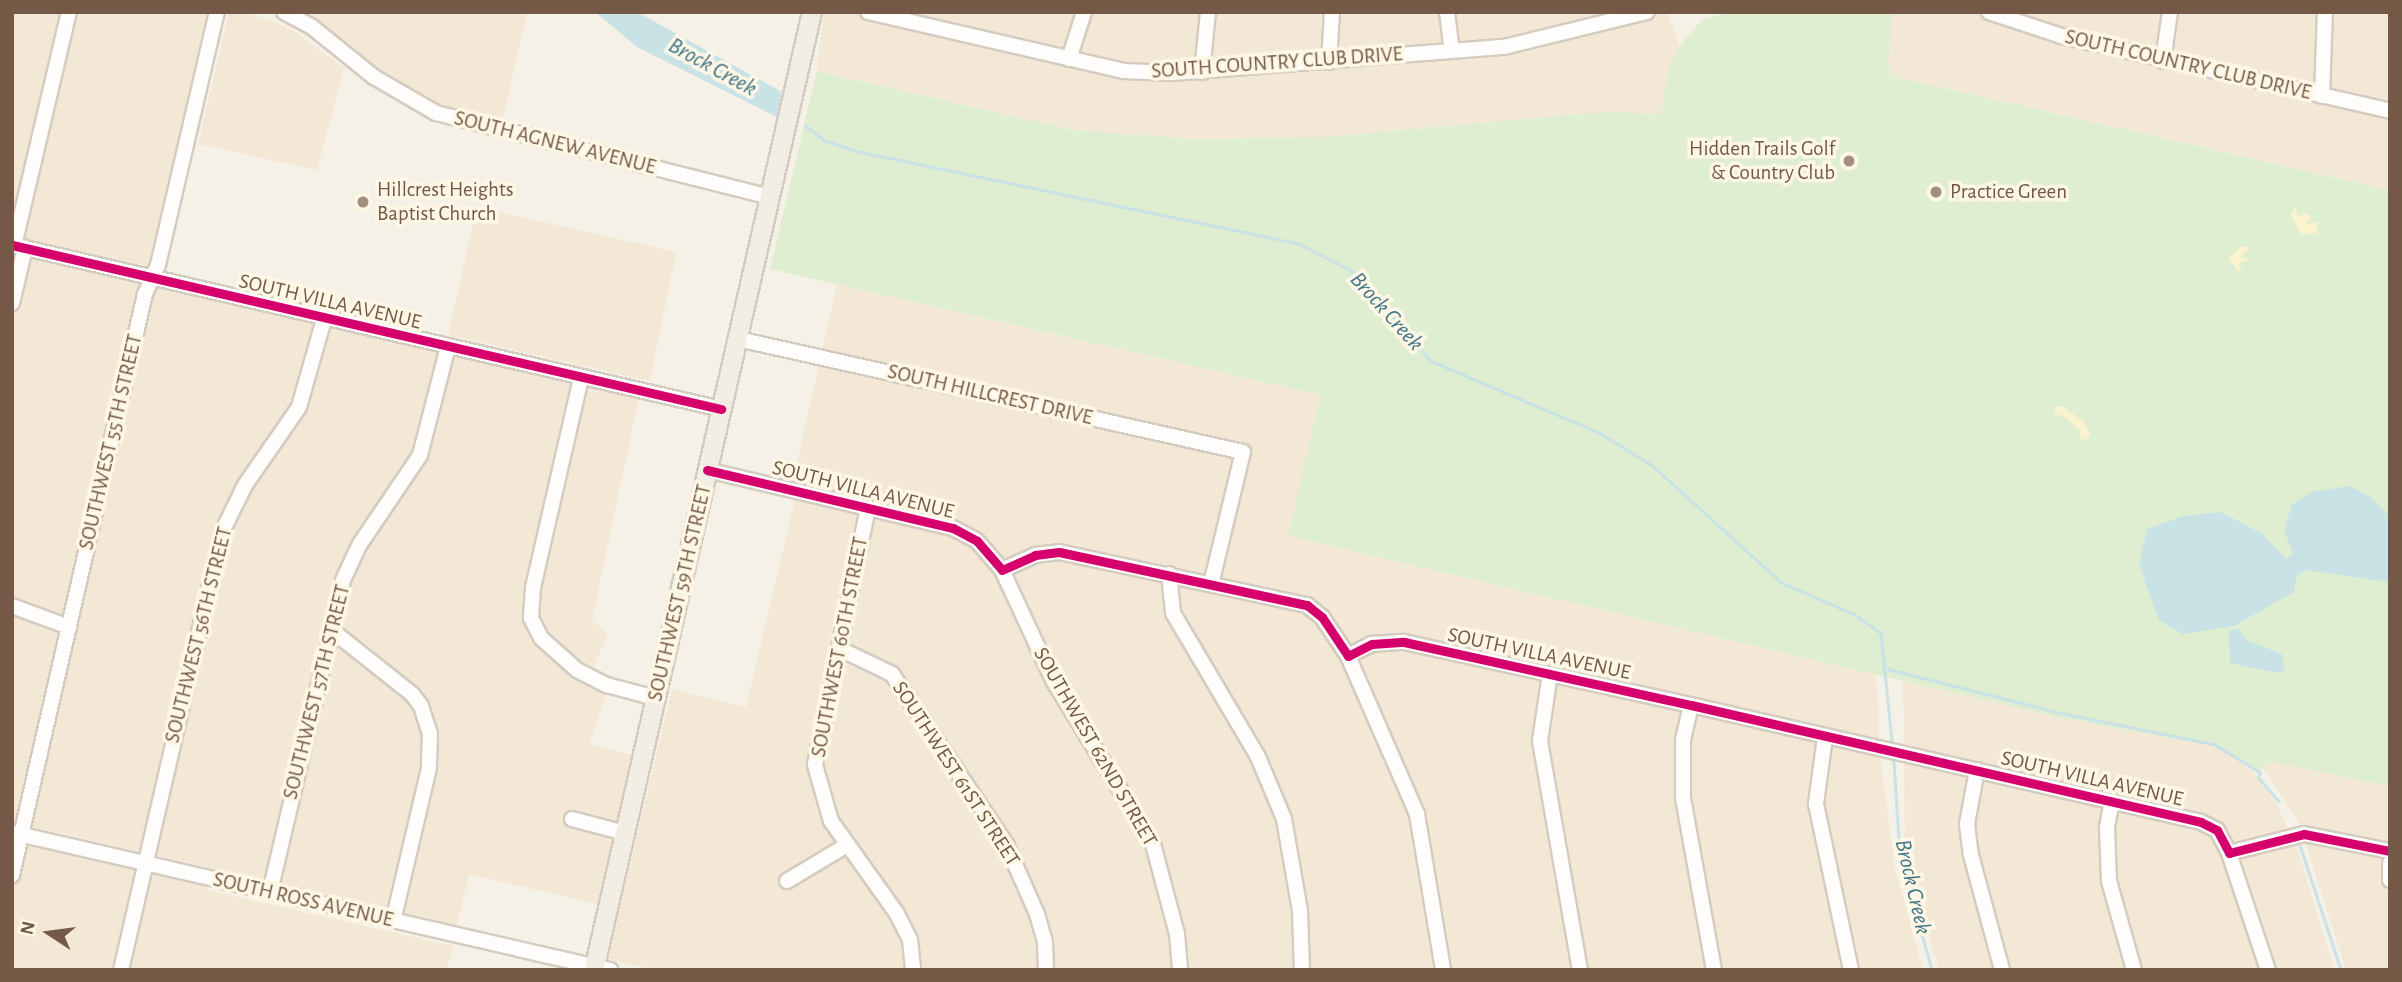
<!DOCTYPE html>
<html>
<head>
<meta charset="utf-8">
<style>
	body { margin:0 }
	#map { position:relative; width:2402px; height:982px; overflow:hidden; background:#f6f1e6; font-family:"Alegreya Sans",sans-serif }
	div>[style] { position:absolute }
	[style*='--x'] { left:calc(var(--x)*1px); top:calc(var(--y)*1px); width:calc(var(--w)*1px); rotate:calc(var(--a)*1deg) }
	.residential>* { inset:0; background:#f2e8d5 }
	.green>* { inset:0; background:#dfedd0 }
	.sand>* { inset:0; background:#faf3cd }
	.water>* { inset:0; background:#c8e2e6 }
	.stream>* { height:2.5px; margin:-1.25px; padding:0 1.25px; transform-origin:1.25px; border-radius:1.25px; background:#c8e2e6 }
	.roads { filter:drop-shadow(2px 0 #d5ccc1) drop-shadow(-2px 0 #d5ccc1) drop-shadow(0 2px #d5ccc1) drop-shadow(0 -2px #d5ccc1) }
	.minor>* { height:14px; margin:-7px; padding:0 7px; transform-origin:7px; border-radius:7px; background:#fefdfb }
	.major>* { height:18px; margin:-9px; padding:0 9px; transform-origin:9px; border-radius:9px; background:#f2eee3 }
	.cycleway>* { height:9px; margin:-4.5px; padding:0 4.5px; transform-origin:4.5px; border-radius:4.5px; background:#d6006c }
	.dots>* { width:19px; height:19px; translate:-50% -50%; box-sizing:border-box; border:4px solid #fff7e6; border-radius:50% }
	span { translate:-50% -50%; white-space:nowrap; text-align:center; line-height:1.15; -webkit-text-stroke:7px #fff7e6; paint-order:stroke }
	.street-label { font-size:21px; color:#745a46 }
	.poi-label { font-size:21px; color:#745a46 }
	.right { translate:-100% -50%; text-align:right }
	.left { translate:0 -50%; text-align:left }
	.water-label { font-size:23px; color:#407688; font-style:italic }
	.frame { position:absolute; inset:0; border:14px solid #745a46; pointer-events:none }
	.north { position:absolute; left:14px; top:898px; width:70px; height:70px; -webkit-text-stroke:5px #fff7e6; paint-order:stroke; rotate:283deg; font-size:19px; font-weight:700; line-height:28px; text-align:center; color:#745a46 }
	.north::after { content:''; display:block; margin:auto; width:24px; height:32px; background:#745a46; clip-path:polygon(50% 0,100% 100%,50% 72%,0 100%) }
</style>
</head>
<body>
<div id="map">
	<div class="residential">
		<i style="clip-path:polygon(12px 12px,209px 12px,148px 266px,12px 236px)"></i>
		<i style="clip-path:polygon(229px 12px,247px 12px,289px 28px,344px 68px,317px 170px,198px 144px)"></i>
		<i style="clip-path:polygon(296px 12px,527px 12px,501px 127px,422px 101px)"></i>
		<i style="clip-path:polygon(824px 12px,1667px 12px,1680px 47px,1668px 69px,1661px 115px,1615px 111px,1322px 137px,1193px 139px,1074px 130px,817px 71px)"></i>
		<i style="clip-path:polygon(1893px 12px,2390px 12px,2390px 190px,1892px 76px,1888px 63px)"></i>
		<i style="clip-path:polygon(477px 207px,676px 252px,650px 381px,448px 335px)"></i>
		<i style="clip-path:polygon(12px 250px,258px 311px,639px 397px,592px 620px,608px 634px,586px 684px,607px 691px,589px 744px,634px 755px,597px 904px,469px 874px,457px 925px,12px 822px)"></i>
		<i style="clip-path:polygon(837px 284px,1320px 395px,1289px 536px,1876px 671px,1880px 756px,1895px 868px,1923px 970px,655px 970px,608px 959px,672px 689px,746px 707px,800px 478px,794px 476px)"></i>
		<i style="clip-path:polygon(1903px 678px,2056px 717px,2213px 746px,2245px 762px,2276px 802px,2300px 856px,2334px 970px,1939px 970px,1905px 852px)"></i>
		<i style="clip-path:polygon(2271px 762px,2390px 786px,2390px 970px,2346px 970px,2298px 820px,2263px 768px)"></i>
		<i style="clip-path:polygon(12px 841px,208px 883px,207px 890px,453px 946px,447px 970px,12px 970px)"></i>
	</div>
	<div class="green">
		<i style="clip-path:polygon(1731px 12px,1893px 12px,1888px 63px,1892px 76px,2390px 190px,2390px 786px,2271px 762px,2257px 773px,2213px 746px,2056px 717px,1288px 536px,1320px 395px,770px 269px,817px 71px,1074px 130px,1193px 139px,1322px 137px,1615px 111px,1661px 115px,1668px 69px,1681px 44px,1702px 20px)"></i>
	</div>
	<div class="sand">
		<i style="clip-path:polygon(2296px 206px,2297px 217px,2306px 213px,2311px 217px,2306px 225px,2319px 222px,2316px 233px,2302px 235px,2290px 214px)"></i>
		<i style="clip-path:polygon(2241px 246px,2250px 248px,2241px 256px,2250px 260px,2238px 263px,2242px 269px,2238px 272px,2229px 258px)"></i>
		<i style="clip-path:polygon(2062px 406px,2084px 422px,2090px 433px,2087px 440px,2081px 439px,2079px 429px,2065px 417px,2055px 414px,2055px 407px)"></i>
	</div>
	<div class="water">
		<i style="clip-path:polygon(595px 12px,637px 12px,782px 92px,777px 117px,637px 47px)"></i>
		<i style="clip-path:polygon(2349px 486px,2369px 496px,2390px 516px,2390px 582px,2306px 570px,2297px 576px,2294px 592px,2234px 626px,2183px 634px,2159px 620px,2139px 565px,2147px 529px,2183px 516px,2221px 512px,2261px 533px,2286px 558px,2293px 554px,2284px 530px,2292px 505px,2311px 492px)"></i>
		<i style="clip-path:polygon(2238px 628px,2246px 640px,2282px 654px,2284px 671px,2277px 673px,2230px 663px,2229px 631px)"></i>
	</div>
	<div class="stream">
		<i style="--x:805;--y:125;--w:24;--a:38"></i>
		<i style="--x:824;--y:140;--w:34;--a:19"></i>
		<i style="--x:856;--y:151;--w:454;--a:11.8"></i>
		<i style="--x:1300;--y:244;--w:61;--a:27.4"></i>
		<i style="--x:1354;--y:272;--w:118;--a:49.1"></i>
		<i style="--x:1431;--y:361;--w:186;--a:23.1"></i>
		<i style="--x:1602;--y:434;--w:60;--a:32.1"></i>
		<i style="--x:1653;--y:466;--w:174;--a:42.2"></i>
		<i style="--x:1782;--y:583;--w:78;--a:23.3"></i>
		<i style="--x:1854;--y:614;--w:33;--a:35"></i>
		<i style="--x:1881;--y:633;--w:109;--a:84.2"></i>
		<i style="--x:1888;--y:669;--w:179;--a:14.3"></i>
		<i style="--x:2061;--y:713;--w:156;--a:11.5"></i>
		<i style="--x:2214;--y:744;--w:54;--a:31.3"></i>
		<i style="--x:2260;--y:772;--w:6;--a:99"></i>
		<i style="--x:2259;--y:778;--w:30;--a:49"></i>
		<i style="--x:1894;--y:762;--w:92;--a:86.3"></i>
		<i style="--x:1900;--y:854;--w:120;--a:74.6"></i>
		<i style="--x:2299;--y:842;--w:135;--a:71.8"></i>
	</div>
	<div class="roads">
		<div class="minor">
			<i style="--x:284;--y:12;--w:32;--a:28"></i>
			<i style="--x:312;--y:27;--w:80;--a:38.9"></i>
			<i style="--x:374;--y:77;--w:72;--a:30.1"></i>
			<i style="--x:436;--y:113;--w:344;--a:14.1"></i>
			<i style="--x:868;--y:12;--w:262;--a:13"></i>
			<i style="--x:1123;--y:71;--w:49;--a:2.3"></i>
			<i style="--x:1172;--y:73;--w:333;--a:-4.5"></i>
			<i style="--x:1504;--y:47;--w:147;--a:-13.8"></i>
			<i style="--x:1447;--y:12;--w:38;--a:83"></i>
			<i style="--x:1989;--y:12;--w:76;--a:18.4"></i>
			<i style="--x:2061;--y:36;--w:337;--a:12.8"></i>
			<i style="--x:1069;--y:59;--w:49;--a:-72.3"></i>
			<i style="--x:2163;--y:61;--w:49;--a:-81.9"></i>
			<i style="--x:1329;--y:62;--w:50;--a:-86.6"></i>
			<i style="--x:1202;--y:72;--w:60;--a:-84.3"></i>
			<i style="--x:2322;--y:96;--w:84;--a:-88"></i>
			<i style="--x:12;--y:245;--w:728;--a:13.02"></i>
			<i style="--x:14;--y:246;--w:240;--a:-76.8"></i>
			<i style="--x:12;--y:303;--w:57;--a:-76.7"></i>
			<i style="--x:738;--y:339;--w:517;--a:12.61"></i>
			<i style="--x:1243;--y:452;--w:136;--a:103.6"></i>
			<i style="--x:581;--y:378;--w:215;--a:102.9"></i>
			<i style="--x:533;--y:588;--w:30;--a:94"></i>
			<i style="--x:531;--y:618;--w:22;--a:63"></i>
			<i style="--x:541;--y:638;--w:48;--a:41.6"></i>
			<i style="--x:577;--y:670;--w:34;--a:27"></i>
			<i style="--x:607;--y:685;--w:51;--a:14.9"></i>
			<i style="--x:707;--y:470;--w:253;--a:13.3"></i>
			<i style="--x:953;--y:528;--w:27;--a:28"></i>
			<i style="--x:977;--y:541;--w:38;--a:49"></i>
			<i style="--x:1002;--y:570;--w:36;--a:-24"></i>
			<i style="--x:1035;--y:555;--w:24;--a:-7"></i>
			<i style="--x:1059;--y:552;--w:254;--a:12.1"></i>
			<i style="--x:1307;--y:605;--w:19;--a:39"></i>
			<i style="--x:1322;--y:617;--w:47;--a:56.3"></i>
			<i style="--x:1348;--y:656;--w:27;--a:-27"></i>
			<i style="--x:1372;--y:644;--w:32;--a:-4"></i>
			<i style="--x:1404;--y:642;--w:294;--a:12.4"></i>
			<i style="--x:1691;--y:705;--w:523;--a:12.92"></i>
			<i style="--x:2201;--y:822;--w:18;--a:27"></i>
			<i style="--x:2217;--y:830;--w:26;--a:62"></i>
			<i style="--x:2229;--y:853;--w:77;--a:-14.2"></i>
			<i style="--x:2304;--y:834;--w:88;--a:11.2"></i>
			<i style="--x:868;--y:508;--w:262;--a:101.7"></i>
			<i style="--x:815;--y:765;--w:58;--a:74.1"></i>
			<i style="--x:831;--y:821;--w:114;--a:54.6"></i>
			<i style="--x:897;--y:914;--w:29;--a:63"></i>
			<i style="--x:910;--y:940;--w:30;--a:84"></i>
			<i style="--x:1002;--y:570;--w:121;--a:65.1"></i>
			<i style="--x:1053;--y:680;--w:192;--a:58.6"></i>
			<i style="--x:1153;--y:844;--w:93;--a:75.1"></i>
			<i style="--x:1177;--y:934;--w:36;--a:85"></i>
			<i style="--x:1169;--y:574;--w:39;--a:84"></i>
			<i style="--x:1173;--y:613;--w:167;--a:59.4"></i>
			<i style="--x:1258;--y:757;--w:67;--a:67.2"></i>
			<i style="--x:1284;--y:819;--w:93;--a:80.1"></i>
			<i style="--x:1300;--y:911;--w:59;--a:88.1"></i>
			<i style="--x:12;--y:606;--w:61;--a:20.2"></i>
			<i style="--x:330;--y:629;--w:105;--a:38.4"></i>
			<i style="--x:412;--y:694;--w:15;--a:53"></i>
			<i style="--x:421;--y:706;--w:29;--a:72"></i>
			<i style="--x:430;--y:734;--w:34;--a:92"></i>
			<i style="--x:429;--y:768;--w:157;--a:103.2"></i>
			<i style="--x:840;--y:649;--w:58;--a:25.7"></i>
			<i style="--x:892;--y:674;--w:207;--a:56.2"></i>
			<i style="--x:1007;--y:846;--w:74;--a:66.2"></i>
			<i style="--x:1037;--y:914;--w:29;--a:74"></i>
			<i style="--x:1045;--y:942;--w:28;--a:88"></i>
			<i style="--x:1348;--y:656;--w:172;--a:66.4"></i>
			<i style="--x:1417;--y:814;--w:158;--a:80.5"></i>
			<i style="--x:1550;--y:674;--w:68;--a:98.5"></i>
			<i style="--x:1540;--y:741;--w:232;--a:80.1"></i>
			<i style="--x:1691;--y:705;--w:36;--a:103"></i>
			<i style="--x:1683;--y:740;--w:58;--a:90"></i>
			<i style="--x:1683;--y:798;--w:175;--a:79.8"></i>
			<i style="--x:1825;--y:737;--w:68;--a:97.7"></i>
			<i style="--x:1816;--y:804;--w:170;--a:78.1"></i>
			<i style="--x:1977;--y:770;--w:55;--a:100.5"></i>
			<i style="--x:1967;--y:824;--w:31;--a:83"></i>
			<i style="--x:1971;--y:855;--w:119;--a:74.9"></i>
			<i style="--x:2112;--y:801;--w:26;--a:101"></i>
			<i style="--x:2107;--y:827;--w:54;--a:87.9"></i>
			<i style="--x:2109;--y:881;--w:92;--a:74.3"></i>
			<i style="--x:572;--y:819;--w:55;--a:14.8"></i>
			<i style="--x:14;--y:833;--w:612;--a:12.95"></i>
			<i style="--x:2229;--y:853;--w:123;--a:71.6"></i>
			<i style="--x:2390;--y:863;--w:17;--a:90"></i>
			<i style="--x:12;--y:875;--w:596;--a:-77.11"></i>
			<i style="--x:145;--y:294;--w:32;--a:-66"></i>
			<i style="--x:158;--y:265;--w:260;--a:-76.9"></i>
			<i style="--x:787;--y:881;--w:70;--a:-31"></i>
			<i style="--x:270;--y:892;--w:320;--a:-76.8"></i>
			<i style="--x:343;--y:580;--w:40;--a:-65"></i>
			<i style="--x:360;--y:544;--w:107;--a:-56"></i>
			<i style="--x:420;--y:455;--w:112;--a:-75.5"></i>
			<i style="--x:121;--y:970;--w:449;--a:-77"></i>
			<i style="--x:222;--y:532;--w:52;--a:-63.9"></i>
			<i style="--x:245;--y:485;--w:95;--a:-55.3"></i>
			<i style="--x:299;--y:407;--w:91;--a:-74.1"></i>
		</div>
		<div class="major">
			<i style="--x:594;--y:970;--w:982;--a:-77.18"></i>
		</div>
	</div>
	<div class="cycleway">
		<i style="--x:12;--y:245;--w:728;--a:13.02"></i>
		<i style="--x:707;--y:470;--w:253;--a:13.3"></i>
		<i style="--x:953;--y:528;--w:27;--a:28"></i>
		<i style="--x:977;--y:541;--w:38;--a:49"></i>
		<i style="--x:1002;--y:570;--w:36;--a:-24"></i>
		<i style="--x:1035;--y:555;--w:24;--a:-7"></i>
		<i style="--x:1059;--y:552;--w:254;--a:12.1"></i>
		<i style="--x:1307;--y:605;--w:19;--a:39"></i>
		<i style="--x:1322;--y:617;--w:47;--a:56.3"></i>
		<i style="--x:1348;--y:656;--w:27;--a:-27"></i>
		<i style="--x:1372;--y:644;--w:32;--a:-4"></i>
		<i style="--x:1404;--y:642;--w:294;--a:12.4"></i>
		<i style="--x:1691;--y:705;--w:523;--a:12.92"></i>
		<i style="--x:2201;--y:822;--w:18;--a:27"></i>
		<i style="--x:2217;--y:830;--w:26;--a:62"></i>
		<i style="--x:2229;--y:853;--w:77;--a:-14.2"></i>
		<i style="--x:2304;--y:834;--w:88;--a:11.2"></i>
	</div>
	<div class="dots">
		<i style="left:1849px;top:161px;background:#a28f7e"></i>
		<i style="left:1936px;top:192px;background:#a28f7e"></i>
		<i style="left:363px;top:202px;background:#a28f7e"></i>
	</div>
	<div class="street-label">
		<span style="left:1277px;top:63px;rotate:-4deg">SOUTH COUNTRY CLUB DRIVE</span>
		<span style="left:2188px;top:65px;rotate:13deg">SOUTH COUNTRY CLUB DRIVE</span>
		<span style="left:555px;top:143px;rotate:14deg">SOUTH AGNEW AVENUE</span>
		<span style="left:330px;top:302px;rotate:13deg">SOUTH VILLA AVENUE</span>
		<span style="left:990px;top:395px;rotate:13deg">SOUTH HILLCREST DRIVE</span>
		<span style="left:111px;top:442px;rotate:-77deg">SOUTHWEST 55TH STREET</span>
		<span style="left:863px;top:490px;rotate:14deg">SOUTH VILLA AVENUE</span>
		<span style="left:680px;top:593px;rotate:-77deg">SOUTHWEST 59TH STREET</span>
		<span style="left:199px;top:635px;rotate:-76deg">SOUTHWEST 56TH STREET</span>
		<span style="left:840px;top:647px;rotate:-79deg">SOUTHWEST 60TH STREET</span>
		<span style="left:1539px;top:654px;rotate:12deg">SOUTH VILLA AVENUE</span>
		<span style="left:317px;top:692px;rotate:-76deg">SOUTHWEST 57TH STREET</span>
		<span style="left:1095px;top:747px;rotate:60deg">SOUTHWEST 62ND STREET</span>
		<span style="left:956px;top:774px;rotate:57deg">SOUTHWEST 61ST STREET</span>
		<span style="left:2092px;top:779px;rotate:13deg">SOUTH VILLA AVENUE</span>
		<span style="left:303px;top:900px;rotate:13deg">SOUTH ROSS AVENUE</span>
	</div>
	<div class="poi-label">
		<span class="right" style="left:1835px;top:161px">Hidden Trails Golf<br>&amp; Country Club</span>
		<span class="left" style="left:377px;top:202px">Hillcrest Heights<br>Baptist Church</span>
		<span class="left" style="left:1950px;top:192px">Practice Green</span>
	</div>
	<div class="water-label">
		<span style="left:712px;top:68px;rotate:29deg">Brock Creek</span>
		<span style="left:1386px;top:312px;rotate:48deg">Brock Creek</span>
		<span style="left:1912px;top:887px;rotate:77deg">Brock Creek</span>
	</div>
	<div class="frame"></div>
	<div class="north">N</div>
</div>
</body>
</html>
